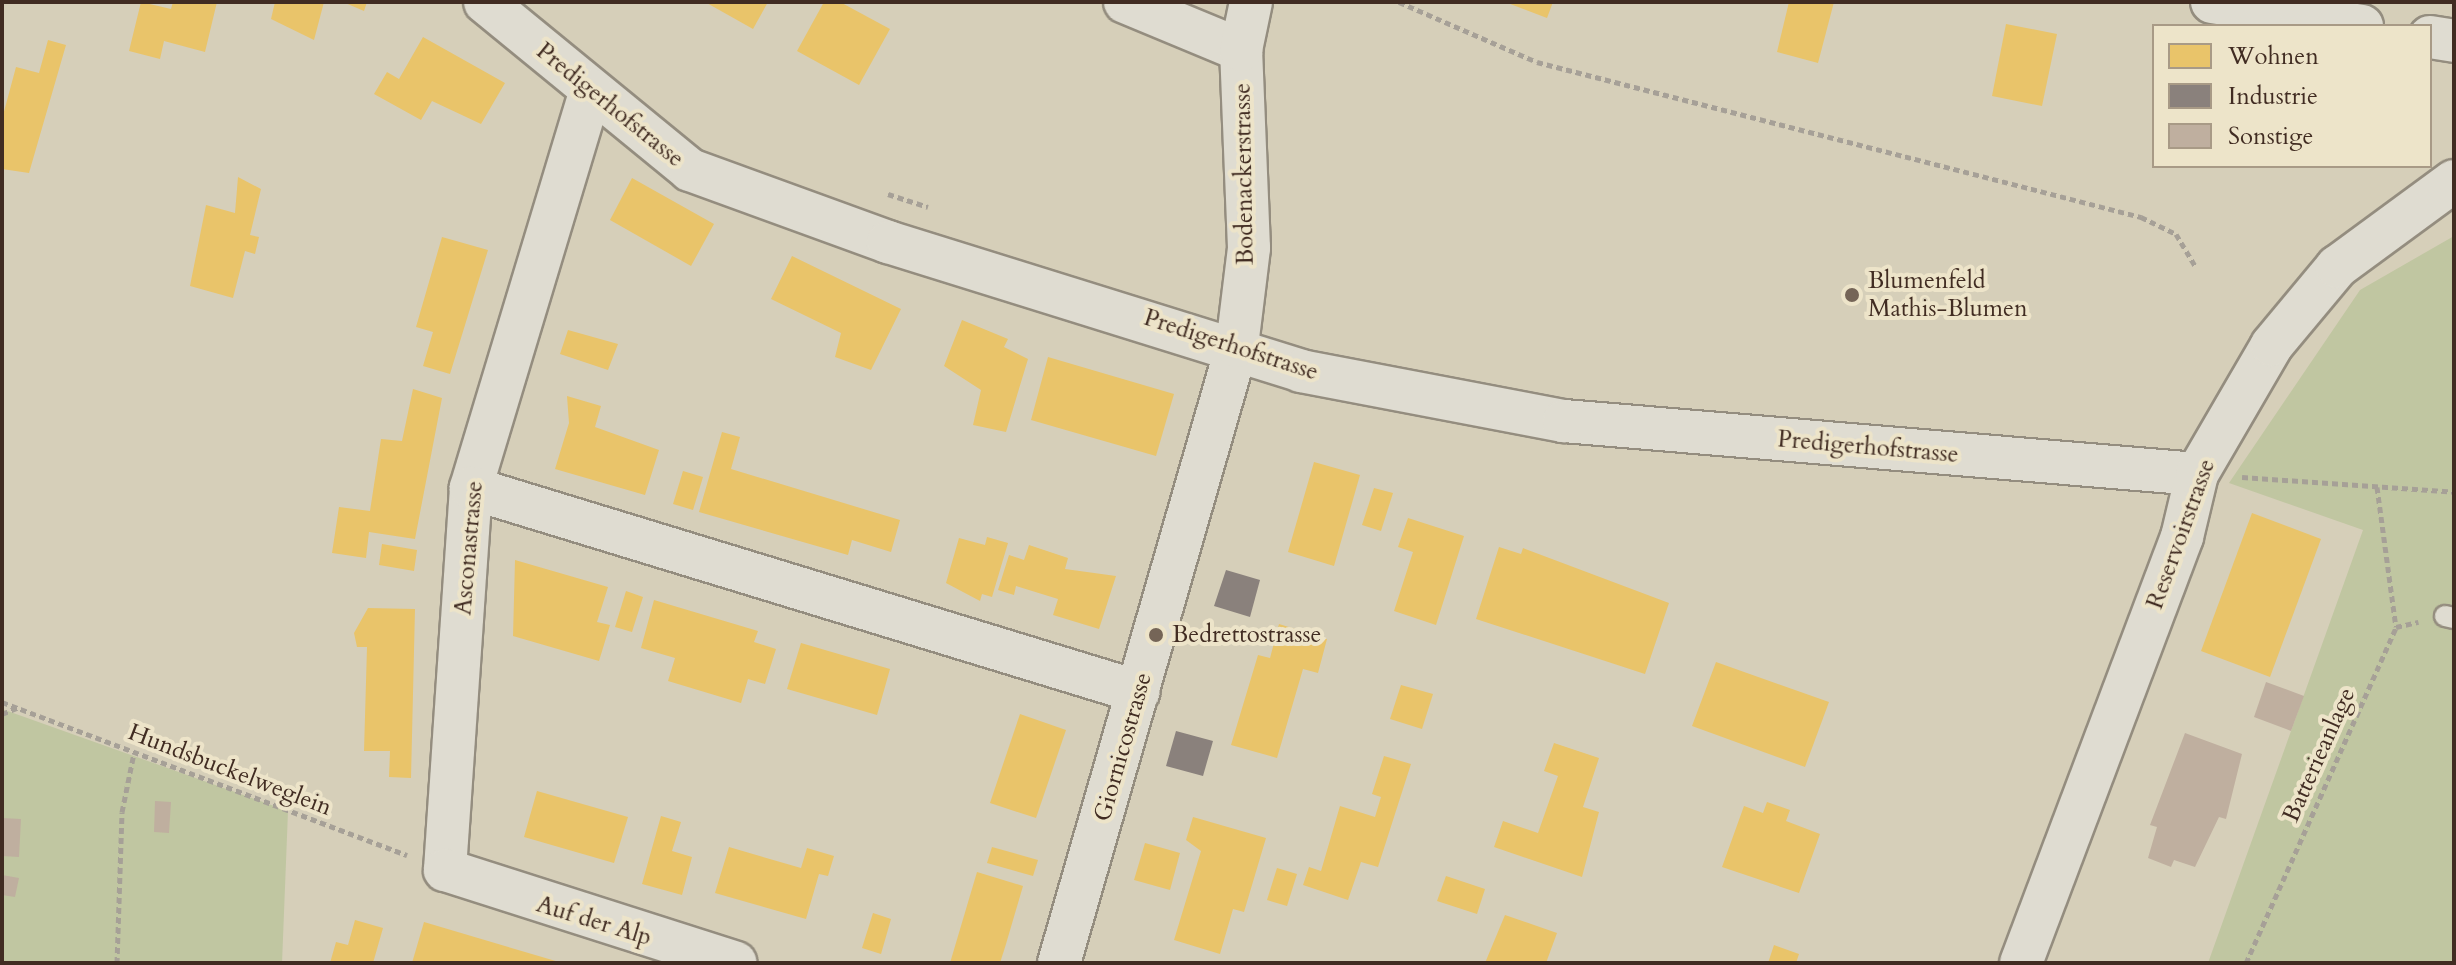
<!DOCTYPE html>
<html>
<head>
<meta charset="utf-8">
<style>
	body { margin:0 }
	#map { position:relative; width:2456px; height:965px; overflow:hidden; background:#d6cfb9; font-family:Cardo,serif }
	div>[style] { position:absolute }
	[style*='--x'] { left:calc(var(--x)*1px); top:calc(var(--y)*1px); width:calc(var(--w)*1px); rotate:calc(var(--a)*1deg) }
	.green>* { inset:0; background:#c0c6a1 }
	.homes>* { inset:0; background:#e9c46a }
	.industry>* { inset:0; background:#8a817c }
	.building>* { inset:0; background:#bfaf9f }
	.path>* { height:5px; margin-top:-2.5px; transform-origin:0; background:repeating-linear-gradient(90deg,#a6a097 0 6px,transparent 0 10px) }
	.roads { filter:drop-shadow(2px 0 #948d7f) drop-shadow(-2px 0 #948d7f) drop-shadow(0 2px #948d7f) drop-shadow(0 -2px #948d7f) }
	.lane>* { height:20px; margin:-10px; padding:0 10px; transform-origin:10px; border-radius:10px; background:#dfdcd1 }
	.street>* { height:42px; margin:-21px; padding:0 21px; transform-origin:21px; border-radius:21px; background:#dfdcd1 }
	.dots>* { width:22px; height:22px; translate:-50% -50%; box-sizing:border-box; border:4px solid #ede4c9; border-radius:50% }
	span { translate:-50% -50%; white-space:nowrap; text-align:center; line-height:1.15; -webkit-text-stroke:8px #ede4c9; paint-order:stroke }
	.street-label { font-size:24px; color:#412c22 }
	.poi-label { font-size:24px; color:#412c22 }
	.left { translate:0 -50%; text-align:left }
	.frame { position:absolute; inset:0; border:4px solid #412c22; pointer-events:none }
	.legend { position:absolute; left:2152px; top:24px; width:280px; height:144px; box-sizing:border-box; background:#ede4c9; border:2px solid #a89a86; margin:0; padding:10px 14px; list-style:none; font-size:24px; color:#412c22 }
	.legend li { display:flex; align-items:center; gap:16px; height:40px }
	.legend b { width:40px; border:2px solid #a89a86 }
</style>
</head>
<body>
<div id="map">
	<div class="green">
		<i style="clip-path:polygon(2454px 236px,2454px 963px,2208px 963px,2363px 530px,2229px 483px,2360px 290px)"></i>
		<i style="clip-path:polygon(2px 709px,288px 811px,282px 963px,2px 963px)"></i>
	</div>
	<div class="homes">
		<i style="clip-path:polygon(141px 2px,171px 9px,173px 2px,217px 2px,205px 52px,164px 41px,160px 59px,129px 51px)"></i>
		<i style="clip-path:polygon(275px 2px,324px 2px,314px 40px,271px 19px)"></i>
		<i style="clip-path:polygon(343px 2px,367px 2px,364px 11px)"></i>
		<i style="clip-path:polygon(705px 2px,768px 2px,753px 29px)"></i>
		<i style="clip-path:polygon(824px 2px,840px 2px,890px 29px,859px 85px,797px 51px)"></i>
		<i style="clip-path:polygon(1505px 2px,1553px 2px,1547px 18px)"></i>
		<i style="clip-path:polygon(1789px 2px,1834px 2px,1818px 63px,1777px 52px)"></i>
		<i style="clip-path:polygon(2006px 24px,2057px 34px,2042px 106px,1992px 96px)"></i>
		<i style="clip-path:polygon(423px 37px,505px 83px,481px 124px,432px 101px,421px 120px,374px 94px,387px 72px,399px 79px)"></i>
		<i style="clip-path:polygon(48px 40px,66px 45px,29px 173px,2px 169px,2px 119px,16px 67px,39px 73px)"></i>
		<i style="clip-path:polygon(238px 177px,261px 189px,250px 235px,259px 237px,255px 254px,245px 251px,233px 298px,190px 286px,206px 205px,235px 213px)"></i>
		<i style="clip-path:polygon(632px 178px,714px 224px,691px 266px,610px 220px)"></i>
		<i style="clip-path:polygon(442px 237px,488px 250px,450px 374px,423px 366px,433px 332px,416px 327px)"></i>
		<i style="clip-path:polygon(792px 256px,901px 309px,871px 370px,835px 357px,841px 333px,771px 299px)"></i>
		<i style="clip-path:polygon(962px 320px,1008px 339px,1004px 347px,1028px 359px,1006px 432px,973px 425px,981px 390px,944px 366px)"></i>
		<i style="clip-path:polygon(568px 330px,618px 344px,608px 370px,560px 354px)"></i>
		<i style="clip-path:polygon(1048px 357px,1174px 394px,1156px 456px,1031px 420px)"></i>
		<i style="clip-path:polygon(413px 389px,442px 398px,415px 539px,369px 532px,366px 558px,332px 553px,339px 507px,370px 511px,381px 439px,402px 441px)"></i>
		<i style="clip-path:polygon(567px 396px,601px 406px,595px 427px,659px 450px,645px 495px,555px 469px,569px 423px)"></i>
		<i style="clip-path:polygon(722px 432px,740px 437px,731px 469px,900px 520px,891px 552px,852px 540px,848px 555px,699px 512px)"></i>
		<i style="clip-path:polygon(1314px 462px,1360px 475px,1334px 566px,1288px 552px)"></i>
		<i style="clip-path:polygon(683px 471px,703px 477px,693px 510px,673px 504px)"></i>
		<i style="clip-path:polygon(1374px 488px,1393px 493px,1381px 531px,1362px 525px)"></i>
		<i style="clip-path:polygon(2252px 513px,2321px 539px,2270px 677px,2201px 651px)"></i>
		<i style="clip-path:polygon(1408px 518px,1464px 536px,1436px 625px,1394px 611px,1413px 552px,1398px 547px)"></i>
		<i style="clip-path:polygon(987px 537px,1008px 543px,992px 597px,982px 594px,980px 601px,946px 583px,959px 538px,985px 545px)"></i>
		<i style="clip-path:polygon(382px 544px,417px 550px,414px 571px,379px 565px)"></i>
		<i style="clip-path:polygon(1029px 545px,1068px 558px,1065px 569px,1116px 576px,1099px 629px,1053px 615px,1058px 599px,1016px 586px,1014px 595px,998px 590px,1009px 555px,1024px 560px)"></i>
		<i style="clip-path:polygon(1499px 547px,1521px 554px,1523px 548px,1669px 603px,1645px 674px,1476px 619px)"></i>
		<i style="clip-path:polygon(515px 560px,608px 587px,597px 622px,610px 625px,599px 661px,513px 636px)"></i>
		<i style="clip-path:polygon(626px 591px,643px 597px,632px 632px,615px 627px)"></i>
		<i style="clip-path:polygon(654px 600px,758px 631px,754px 642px,776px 649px,765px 684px,748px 679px,741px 703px,668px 681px,675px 658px,641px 648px)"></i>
		<i style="clip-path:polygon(368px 608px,415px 609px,411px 778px,389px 777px,390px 751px,364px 751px,367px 647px,357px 647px,354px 633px)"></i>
		<i style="clip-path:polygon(1279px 624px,1327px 639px,1318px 673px,1303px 669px,1277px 758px,1231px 745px,1258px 655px,1270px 658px)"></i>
		<i style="clip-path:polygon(801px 643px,890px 669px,877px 715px,787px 689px)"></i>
		<i style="clip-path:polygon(1716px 662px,1829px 702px,1805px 767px,1692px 726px)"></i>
		<i style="clip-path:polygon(1401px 685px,1433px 694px,1422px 729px,1390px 719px)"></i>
		<i style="clip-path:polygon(1020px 714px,1066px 730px,1036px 818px,990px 803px)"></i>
		<i style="clip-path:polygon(1554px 743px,1599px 758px,1583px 807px,1599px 812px,1582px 877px,1494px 847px,1503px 821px,1538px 833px,1558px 776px,1544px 771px)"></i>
		<i style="clip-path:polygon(1384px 756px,1411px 764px,1378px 867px,1361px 862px,1348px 900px,1303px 885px,1309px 867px,1321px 871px,1340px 806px,1375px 817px,1381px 797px,1372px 794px)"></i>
		<i style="clip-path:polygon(537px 791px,628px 817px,614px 863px,524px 837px)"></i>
		<i style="clip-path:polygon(1767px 802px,1790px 810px,1786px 821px,1820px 834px,1799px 893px,1722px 867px,1744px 806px,1763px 813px)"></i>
		<i style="clip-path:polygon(661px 816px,681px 822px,672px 851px,692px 857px,682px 895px,642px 884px)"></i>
		<i style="clip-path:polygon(1193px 817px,1266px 838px,1244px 912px,1233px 909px,1220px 954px,1174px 940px,1201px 851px,1186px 840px)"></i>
		<i style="clip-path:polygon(1145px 843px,1180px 853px,1170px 890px,1134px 880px)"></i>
		<i style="clip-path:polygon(729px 847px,801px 868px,807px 848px,834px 856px,828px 876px,819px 874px,806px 919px,715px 893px)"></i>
		<i style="clip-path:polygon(992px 847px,1038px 860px,1033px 876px,987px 863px)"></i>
		<i style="clip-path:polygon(1277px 868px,1297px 874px,1287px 906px,1267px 900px)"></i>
		<i style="clip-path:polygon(977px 872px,1023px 886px,1006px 944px,1000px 963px,950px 963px)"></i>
		<i style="clip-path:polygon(1446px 876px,1485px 889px,1477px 914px,1437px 901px)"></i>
		<i style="clip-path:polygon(873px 913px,891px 919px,881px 954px,862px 948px)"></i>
		<i style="clip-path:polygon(1505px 915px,1557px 933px,1546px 963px,1485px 963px)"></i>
		<i style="clip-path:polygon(355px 920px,383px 928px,373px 963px,330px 963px,336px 942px,348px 945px)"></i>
		<i style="clip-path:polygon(424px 922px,559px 962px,559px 963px,412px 963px)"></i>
		<i style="clip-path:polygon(1774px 945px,1799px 954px,1796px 963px,1768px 963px)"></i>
	</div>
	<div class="industry">
		<i style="clip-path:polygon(1226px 570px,1260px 580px,1250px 617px,1214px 606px)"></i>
		<i style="clip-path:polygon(1176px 731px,1213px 741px,1203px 776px,1166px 766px)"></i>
	</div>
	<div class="building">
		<i style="clip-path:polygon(2266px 682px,2304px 696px,2291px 731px,2254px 717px)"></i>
		<i style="clip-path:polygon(2185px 733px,2242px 754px,2226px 819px,2219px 817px,2195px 867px,2174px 860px,2171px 867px,2148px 858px,2157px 827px,2150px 825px)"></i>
		<i style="clip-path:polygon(155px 801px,171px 802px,169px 833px,154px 832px)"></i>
		<i style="clip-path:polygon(2px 818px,21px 819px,19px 857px,2px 856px)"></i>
		<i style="clip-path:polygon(2px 875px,19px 878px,15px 897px,2px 895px)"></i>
	</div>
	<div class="path">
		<i style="--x:1399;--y:2;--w:150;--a:23.5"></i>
		<i style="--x:1537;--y:62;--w:624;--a:14.39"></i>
		<i style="--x:2141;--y:217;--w:39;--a:26"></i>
		<i style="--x:2176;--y:234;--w:39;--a:59"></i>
		<i style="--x:888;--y:194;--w:42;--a:18"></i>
		<i style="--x:2242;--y:477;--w:213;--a:4"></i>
		<i style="--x:2377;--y:487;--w:141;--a:82.3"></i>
		<i style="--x:2;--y:702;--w:433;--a:20.7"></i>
		<i style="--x:2;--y:714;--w:18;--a:-22"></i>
		<i style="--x:117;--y:963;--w:151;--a:-88.1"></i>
		<i style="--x:122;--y:812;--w:60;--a:-78.5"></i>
		<i style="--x:2246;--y:963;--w:368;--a:-65.9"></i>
		<i style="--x:2396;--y:627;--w:23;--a:-13"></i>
	</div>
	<div class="roads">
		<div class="lane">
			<i style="--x:2445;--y:616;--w:9;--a:13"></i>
		</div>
		<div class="street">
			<i style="--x:485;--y:2;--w:265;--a:39.3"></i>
			<i style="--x:690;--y:170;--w:211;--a:20"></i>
			<i style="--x:888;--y:242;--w:433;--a:17.3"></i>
			<i style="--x:1301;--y:371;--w:268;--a:10.8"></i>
			<i style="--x:1564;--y:421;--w:635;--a:4.79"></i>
			<i style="--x:1125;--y:2;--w:126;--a:22.5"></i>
			<i style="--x:2212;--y:2;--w:152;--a:9.1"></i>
			<i style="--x:2430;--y:37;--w:24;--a:9"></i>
			<i style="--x:591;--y:90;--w:416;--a:106.8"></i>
			<i style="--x:471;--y:488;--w:383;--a:93.9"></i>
			<i style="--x:445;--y:870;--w:305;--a:17.7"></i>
			<i style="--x:471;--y:488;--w:698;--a:16.98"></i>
			<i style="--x:1059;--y:963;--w:642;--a:-73.91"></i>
			<i style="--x:1237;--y:346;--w:99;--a:-83"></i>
			<i style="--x:1249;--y:248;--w:198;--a:-92.3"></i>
			<i style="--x:1241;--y:50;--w:49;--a:-78.2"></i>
			<i style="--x:2021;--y:963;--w:455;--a:-69.3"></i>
			<i style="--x:2182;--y:537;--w:65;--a:-76.6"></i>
			<i style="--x:2197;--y:474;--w:149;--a:-59.8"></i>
			<i style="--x:2272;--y:345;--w:102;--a:-50.2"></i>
			<i style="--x:2337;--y:267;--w:145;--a:-36.3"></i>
		</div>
	</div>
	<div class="dots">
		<i style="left:1852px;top:295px;background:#756557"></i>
		<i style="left:1156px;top:635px;background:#756557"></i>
	</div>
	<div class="street-label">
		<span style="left:610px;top:105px;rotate:39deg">Predigerhofstrasse</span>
		<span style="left:1244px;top:174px;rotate:-91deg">Bodenackerstrasse</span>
		<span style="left:1231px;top:345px;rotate:18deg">Predigerhofstrasse</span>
		<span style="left:1868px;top:447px;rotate:5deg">Predigerhofstrasse</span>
		<span style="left:2181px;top:534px;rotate:-70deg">Reservoirstrasse</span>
		<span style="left:469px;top:548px;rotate:-85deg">Asconastrasse</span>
		<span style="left:1123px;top:747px;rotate:-74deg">Giornicostrasse</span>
		<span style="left:2319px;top:755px;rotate:-66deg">Batterieanlage</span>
		<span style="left:230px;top:770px;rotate:21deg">Hundsbuckelweglein</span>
		<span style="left:594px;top:921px;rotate:17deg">Auf der Alp</span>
	</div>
	<div class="poi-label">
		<span class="left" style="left:1868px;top:295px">Blumenfeld<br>Mathis-Blumen</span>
		<span class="left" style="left:1172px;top:635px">Bedrettostrasse</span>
	</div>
	<div class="frame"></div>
	<ul class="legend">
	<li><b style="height:22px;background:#e9c46a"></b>Wohnen</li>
	<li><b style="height:22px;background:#8a817c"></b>Industrie</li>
	<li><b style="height:22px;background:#bfaf9f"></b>Sonstige</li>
	</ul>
</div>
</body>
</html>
